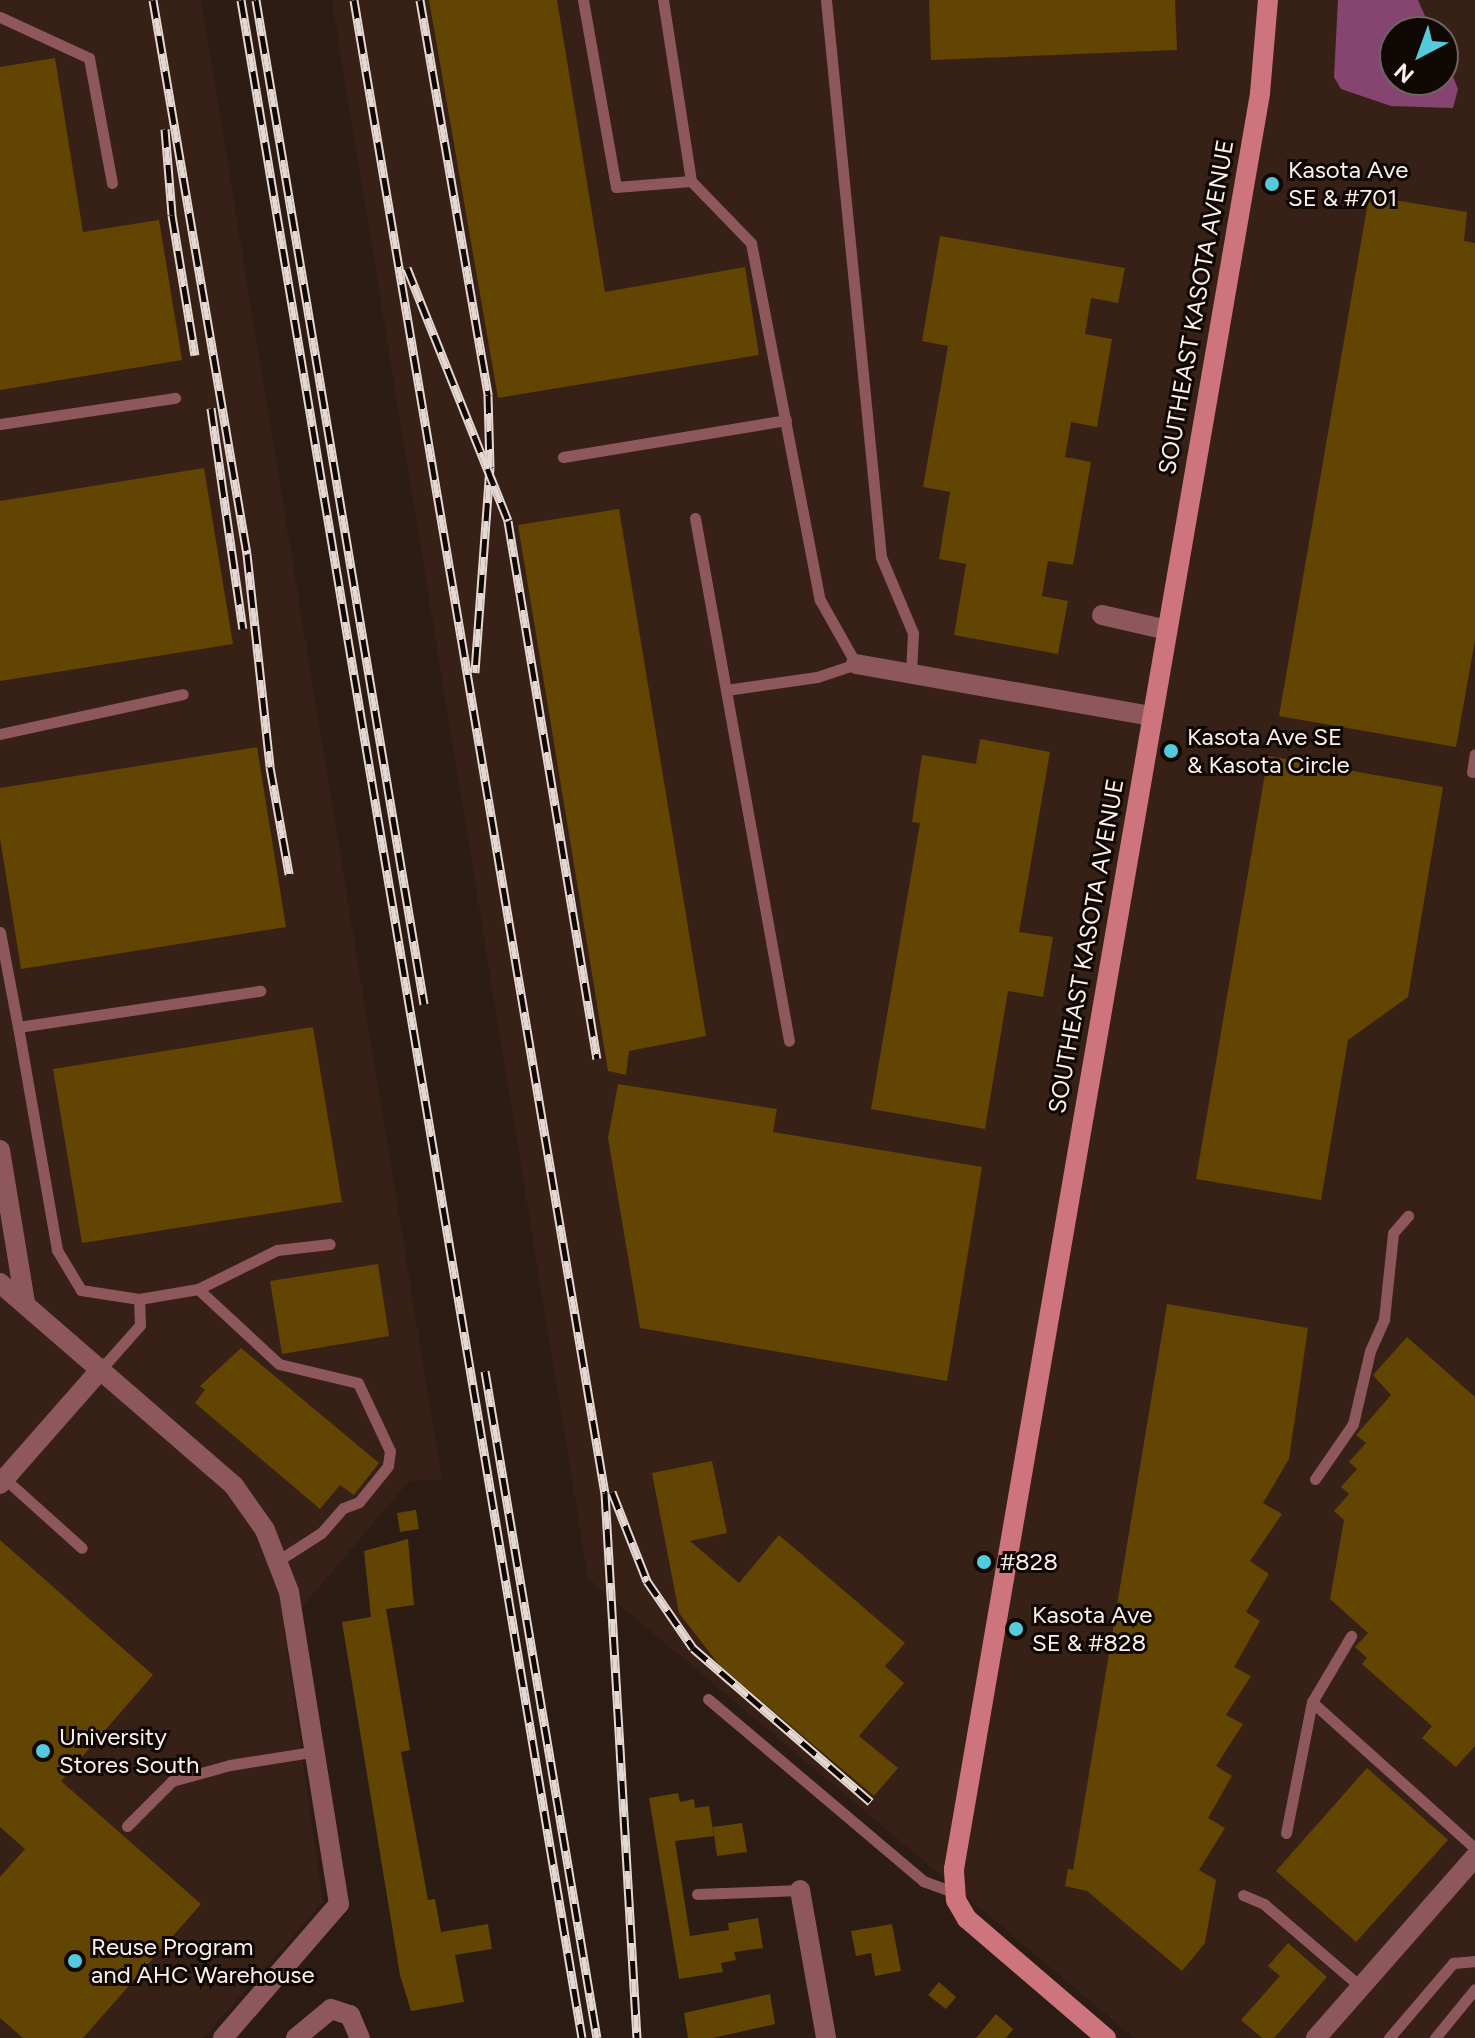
<!DOCTYPE html>
<html>
<head>
<meta charset="utf-8">
<style>
	body { margin:0 }
	#map { position:relative; width:1475px; height:2038px; overflow:hidden; background:#2c1c14; font-family:Figtree,sans-serif }
	div>[style] { position:absolute }
	[style*='--x'] { left:calc(var(--x)*1px); top:calc(var(--y)*1px); width:calc(var(--w)*1px); rotate:calc(var(--a)*1deg) }
	.built>* { inset:0; background:#372116 }
	.water>* { inset:0; background:#864570 }
	.building>* { inset:0; background:#624403 }
	.lane>* { height:11px; margin:-5.5px; padding:0 5.5px; transform-origin:5.5px; border-radius:5.5px; background:#8e575b }
	.street>* { height:20px; margin:-10px; padding:0 10px; transform-origin:10px; border-radius:10px; background:#8e575b }
	.secondary>* { height:20px; margin:-10px; padding:0 10px; transform-origin:10px; border-radius:10px; background:#cd747d }
	.rail>* { height:9px; margin-top:-4.5px; transform-origin:0; background:repeating-linear-gradient(90deg,#0f0805 0 18px,#e5d8d2 0 36px); box-sizing:border-box; border-block:2px solid #e5d8d2 }
	.dots>* { width:22px; height:22px; translate:-50% -50%; box-sizing:border-box; border:4px solid #0f0805; border-radius:50% }
	span { translate:-50% -50%; white-space:nowrap; text-align:center; line-height:1.15; -webkit-text-stroke:6px #0f0805; paint-order:stroke }
	.poi-label { font-size:24px; color:#fcf0ea }
	.left { translate:0 -50%; text-align:left }
	.street-label { font-size:24px; color:#fcf0ea }
	.north { position:absolute; left:1379px; top:16px; width:80px; height:80px; box-sizing:border-box; background:#0f0805; border:2px solid #6e6561; border-radius:50%; rotate:221deg; font-size:22px; font-weight:700; line-height:32px; text-align:center; color:#fcf0ea }
	.north::after { content:''; display:block; margin:auto; width:28px; height:36px; background:#54cadd; clip-path:polygon(50% 0,100% 100%,50% 72%,0 100%) }
</style>
</head>
<body>
<div id="map">
	<div class="built">
		<i style="clip-path:polygon(0 0,201px 0,442px 1480px,409px 1481px,284px 1628px,323px 1902px,203px 2038px,0 2038px)"></i>
		<i style="clip-path:polygon(evenodd,332px 0,1475px 0,1475px 2038px,1134px 2038px,588px 1578px,332px 0,1395px 32px,1443px 32px,1443px 80px,1395px 80px,1395px 32px)"></i>
	</div>
	<div class="water">
		<i style="clip-path:polygon(1338px 0,1418px 0,1432px 32px,1395px 32px,1395px 80px,1443px 80px,1443px 52px,1458px 89px,1453px 108px,1391px 106px,1341px 89px,1334px 77px)"></i>
	</div>
	<div class="building">
		<i style="clip-path:polygon(429px 0,557px 0,605px 292px,745px 267px,759px 355px,498px 398px)"></i>
		<i style="clip-path:polygon(929px 0,1175px 0,1177px 50px,931px 60px)"></i>
		<i style="clip-path:polygon(55px 58px,83px 232px,159px 220px,182px 360px,0 390px,0 67px)"></i>
		<i style="clip-path:polygon(1369px 196px,1467px 212px,1464px 241px,1475px 243px,1475px 640px,1456px 747px,1279px 716px)"></i>
		<i style="clip-path:polygon(940px 236px,1125px 268px,1118px 303px,1091px 298px,1085px 334px,1112px 339px,1097px 427px,1071px 422px,1065px 457px,1091px 462px,1073px 565px,1048px 561px,1042px 596px,1068px 601px,1058px 654px,954px 635px,966px 564px,939px 559px,950px 492px,923px 487px,948px 346px,922px 341px)"></i>
		<i style="clip-path:polygon(204px 468px,233px 644px,0 681px,0 501px)"></i>
		<i style="clip-path:polygon(619px 509px,706px 1036px,629px 1051px,626px 1075px,608px 1071px,518px 525px)"></i>
		<i style="clip-path:polygon(980px 739px,1050px 752px,1019px 932px,1053px 937px,1043px 997px,1008px 991px,985px 1129px,871px 1109px,920px 823px,912px 822px,922px 755px,976px 764px)"></i>
		<i style="clip-path:polygon(257px 747px,286px 927px,21px 969px,0 838px,0 788px)"></i>
		<i style="clip-path:polygon(1268px 756px,1443px 787px,1408px 997px,1348px 1040px,1321px 1200px,1196px 1179px)"></i>
		<i style="clip-path:polygon(313px 1027px,342px 1202px,82px 1243px,53px 1069px)"></i>
		<i style="clip-path:polygon(618px 1084px,777px 1109px,773px 1132px,982px 1167px,947px 1381px,640px 1328px,608px 1138px)"></i>
		<i style="clip-path:polygon(378px 1264px,389px 1336px,282px 1354px,270px 1281px)"></i>
		<i style="clip-path:polygon(1167px 1304px,1308px 1328px,1289px 1459px,1263px 1503px,1282px 1514px,1250px 1561px,1269px 1574px,1246px 1612px,1260px 1621px,1234px 1667px,1251px 1676px,1226px 1715px,1243px 1724px,1216px 1766px,1232px 1776px,1208px 1818px,1225px 1828px,1199px 1870px,1216px 1880px,1205px 1943px,1182px 1971px,1087px 1891px,1065px 1886px,1068px 1869px,1073px 1870px)"></i>
		<i style="clip-path:polygon(1407px 1337px,1475px 1397px,1475px 1746px,1456px 1767px,1422px 1738px,1432px 1726px,1362px 1664px,1367px 1658px,1355px 1647px,1368px 1633px,1330px 1599px,1344px 1520px,1334px 1511px,1349px 1494px,1341px 1487px,1357px 1469px,1349px 1462px,1366px 1443px,1356px 1435px,1391px 1395px,1373px 1375px)"></i>
		<i style="clip-path:polygon(241px 1348px,379px 1463px,354px 1495px,340px 1485px,320px 1509px,195px 1403px,205px 1390px,200px 1386px)"></i>
		<i style="clip-path:polygon(712px 1461px,727px 1533px,690px 1541px,739px 1583px,779px 1535px,905px 1643px,885px 1666px,904px 1683px,859px 1736px,898px 1768px,874px 1796px,720px 1666px,679px 1613px,652px 1473px)"></i>
		<i style="clip-path:polygon(416px 1510px,419px 1529px,400px 1532px,397px 1513px)"></i>
		<i style="clip-path:polygon(408px 1539px,414px 1605px,386px 1609px,410px 1750px,401px 1752px,428px 1900px,435px 1899px,441px 1932px,488px 1924px,492px 1949px,455px 1955px,464px 2002px,411px 2011px,400px 1975px,342px 1622px,371px 1617px,364px 1551px)"></i>
		<i style="clip-path:polygon(0 1540px,153px 1675px,61px 1781px,201px 1904px,83px 2038px,23px 2038px,0 2018px,0 1877px,25px 1849px,0 1827px)"></i>
		<i style="clip-path:polygon(1367px 1768px,1448px 1840px,1356px 1942px,1276px 1871px)"></i>
		<i style="clip-path:polygon(678px 1793px,680px 1802px,694px 1799px,695px 1808px,709px 1806px,714px 1836px,675px 1841px,690px 1936px,729px 1930px,728px 1923px,758px 1918px,763px 1948px,734px 1952px,736px 1960px,721px 1963px,723px 1972px,679px 1979px,649px 1798px)"></i>
		<i style="clip-path:polygon(742px 1823px,747px 1852px,717px 1856px,713px 1827px)"></i>
		<i style="clip-path:polygon(892px 1924px,901px 1971px,875px 1976px,871px 1953px,856px 1956px,851px 1931px)"></i>
		<i style="clip-path:polygon(1288px 1943px,1327px 1977px,1274px 2038px,1262px 2038px,1241px 2020px,1280px 1976px,1268px 1966px)"></i>
		<i style="clip-path:polygon(939px 1982px,956px 1997px,946px 2009px,928px 1995px)"></i>
		<i style="clip-path:polygon(770px 1994px,775px 2024px,713px 2038px,688px 2038px,684px 2013px)"></i>
		<i style="clip-path:polygon(996px 2014px,1013px 2029px,1006px 2038px,976px 2038px)"></i>
	</div>
	<div class="lane">
		<i style="--x:583;--y:0;--w:190;--a:80"></i>
		<i style="--x:616;--y:187;--w:75;--a:-4.6"></i>
		<i style="--x:663;--y:0;--w:183;--a:81.2"></i>
		<i style="--x:691;--y:181;--w:86;--a:45.9"></i>
		<i style="--x:751;--y:243;--w:364;--a:79.1"></i>
		<i style="--x:820;--y:600;--w:73;--a:60.6"></i>
		<i style="--x:856;--y:664;--w:41;--a:161.6"></i>
		<i style="--x:817;--y:677;--w:92;--a:171.9"></i>
		<i style="--x:826;--y:0;--w:560;--a:84.36"></i>
		<i style="--x:881;--y:557;--w:82;--a:67.2"></i>
		<i style="--x:913;--y:633;--w:41;--a:92.8"></i>
		<i style="--x:0;--y:17;--w:98;--a:24.7"></i>
		<i style="--x:89;--y:58;--w:127;--a:79.6"></i>
		<i style="--x:0;--y:424;--w:177;--a:-8.5"></i>
		<i style="--x:563;--y:457;--w:226;--a:-9.4"></i>
		<i style="--x:695;--y:518;--w:531;--a:79.81"></i>
		<i style="--x:0;--y:734;--w:187;--a:-12.3"></i>
		<i style="--x:1472;--y:772;--w:18;--a:-81"></i>
		<i style="--x:0;--y:932;--w:97;--a:79.3"></i>
		<i style="--x:198;--y:1289;--w:88;--a:-26.3"></i>
		<i style="--x:277;--y:1250;--w:53;--a:-6.5"></i>
		<i style="--x:139;--y:1299;--w:59;--a:-171.2"></i>
		<i style="--x:81;--y:1290;--w:47;--a:-121"></i>
		<i style="--x:57;--y:1250;--w:226;--a:-99.9"></i>
		<i style="--x:18;--y:1027;--w:245;--a:-8.5"></i>
		<i style="--x:102;--y:1368;--w:57;--a:-48.5"></i>
		<i style="--x:140;--y:1325;--w:26;--a:-92"></i>
		<i style="--x:139;--y:1299;--w:60;--a:-9.6"></i>
		<i style="--x:198;--y:1289;--w:110;--a:42.8"></i>
		<i style="--x:279;--y:1364;--w:81;--a:13.5"></i>
		<i style="--x:358;--y:1383;--w:75;--a:64.8"></i>
		<i style="--x:390;--y:1451;--w:15;--a:98"></i>
		<i style="--x:388;--y:1466;--w:46;--a:128.9"></i>
		<i style="--x:359;--y:1502;--w:17;--a:159"></i>
		<i style="--x:343;--y:1508;--w:33;--a:131"></i>
		<i style="--x:321;--y:1533;--w:50;--a:147.3"></i>
		<i style="--x:5;--y:1479;--w:103;--a:41.9"></i>
		<i style="--x:1315;--y:1479;--w:67;--a:-55.4"></i>
		<i style="--x:1353;--y:1424;--w:75;--a:-76.9"></i>
		<i style="--x:1370;--y:1351;--w:35;--a:-66"></i>
		<i style="--x:1384;--y:1319;--w:86;--a:-84"></i>
		<i style="--x:1393;--y:1233;--w:23;--a:-49"></i>
		<i style="--x:708;--y:1699;--w:282;--a:40.2"></i>
		<i style="--x:923;--y:1881;--w:33;--a:20"></i>
		<i style="--x:1312;--y:1702;--w:219;--a:41.9"></i>
		<i style="--x:127;--y:1826;--w:64;--a:-45"></i>
		<i style="--x:172;--y:1781;--w:60;--a:-15.4"></i>
		<i style="--x:230;--y:1765;--w:88;--a:-9.1"></i>
		<i style="--x:1286;--y:1833;--w:134;--a:-78.8"></i>
		<i style="--x:1312;--y:1702;--w:77;--a:-59.4"></i>
		<i style="--x:697;--y:1894;--w:103;--a:-2.2"></i>
		<i style="--x:1243;--y:1895;--w:23;--a:23"></i>
		<i style="--x:1264;--y:1904;--w:128;--a:40.6"></i>
		<i style="--x:1389;--y:2038;--w:99;--a:-49.5"></i>
		<i style="--x:1453;--y:1963;--w:22;--a:-5"></i>
		<i style="--x:1435;--y:2038;--w:63;--a:-50.8"></i>
	</div>
	<div class="street">
		<i style="--x:1102;--y:615;--w:67;--a:13"></i>
		<i style="--x:856;--y:664;--w:301;--a:10"></i>
		<i style="--x:0;--y:1150;--w:155;--a:80.7"></i>
		<i style="--x:0;--y:1283;--w:310;--a:40.9"></i>
		<i style="--x:234;--y:1486;--w:54;--a:54.8"></i>
		<i style="--x:265;--y:1530;--w:66;--a:68.8"></i>
		<i style="--x:289;--y:1592;--w:316;--a:80.9"></i>
		<i style="--x:339;--y:1904;--w:177;--a:130.9"></i>
		<i style="--x:0;--y:1484;--w:154;--a:-48.7"></i>
		<i style="--x:800;--y:1890;--w:150;--a:80"></i>
		<i style="--x:296;--y:2038;--w:45;--a:-39.6"></i>
		<i style="--x:331;--y:2009;--w:20;--a:18"></i>
		<i style="--x:350;--y:2015;--w:25;--a:67"></i>
		<i style="--x:1316;--y:2038;--w:241;--a:-48.7"></i>
	</div>
	<div class="secondary">
		<i style="--x:1106;--y:2038;--w:183;--a:-139.4"></i>
		<i style="--x:967;--y:1919;--w:22;--a:-120"></i>
		<i style="--x:956;--y:1900;--w:31;--a:-94"></i>
		<i style="--x:954;--y:1869;--w:1802;--a:-80.22"></i>
		<i style="--x:1260;--y:93;--w:93;--a:-85.1"></i>
	</div>
	<div class="rail">
		<i style="--x:153;--y:0;--w:562;--a:80.37"></i>
		<i style="--x:247;--y:554;--w:214;--a:83.8"></i>
		<i style="--x:270;--y:767;--w:109;--a:79.9"></i>
		<i style="--x:241;--y:0;--w:2066;--a:80.5"></i>
		<i style="--x:256;--y:0;--w:1018;--a:80.5"></i>
		<i style="--x:354;--y:0;--w:1514;--a:80.46"></i>
		<i style="--x:605;--y:1493;--w:546;--a:86.64"></i>
		<i style="--x:420;--y:0;--w:401;--a:80.2"></i>
		<i style="--x:488;--y:395;--w:72;--a:88.4"></i>
		<i style="--x:490;--y:467;--w:206;--a:94.2"></i>
		<i style="--x:165;--y:129;--w:86;--a:85.3"></i>
		<i style="--x:172;--y:215;--w:142;--a:80.7"></i>
		<i style="--x:407;--y:268;--w:272;--a:68.2"></i>
		<i style="--x:508;--y:521;--w:545;--a:80.61"></i>
		<i style="--x:211;--y:408;--w:223;--a:81.8"></i>
		<i style="--x:485;--y:1371;--w:676;--a:80.47"></i>
		<i style="--x:612;--y:1492;--w:96;--a:68.5"></i>
		<i style="--x:647;--y:1581;--w:81;--a:55.5"></i>
		<i style="--x:693;--y:1648;--w:235;--a:40.9"></i>
	</div>
	<div class="dots">
		<i style="left:1272px;top:184px;background:#54cadd"></i>
		<i style="left:1171px;top:751px;background:#54cadd"></i>
		<i style="left:984px;top:1562px;background:#54cadd"></i>
		<i style="left:1016px;top:1629px;background:#54cadd"></i>
		<i style="left:43px;top:1751px;background:#54cadd"></i>
		<i style="left:75px;top:1961px;background:#54cadd"></i>
	</div>
	<div class="poi-label">
		<span class="left" style="left:1288px;top:184px">Kasota Ave<br>SE &amp; #701</span>
		<span class="left" style="left:1187px;top:751px">Kasota Ave SE<br>&amp; Kasota Circle</span>
		<span class="left" style="left:1000px;top:1562px">#828</span>
		<span class="left" style="left:1032px;top:1629px">Kasota Ave<br>SE &amp; #828</span>
		<span class="left" style="left:59px;top:1751px">University<br>Stores South</span>
		<span class="left" style="left:91px;top:1961px">Reuse Program<br>and AHC Warehouse</span>
	</div>
	<div class="street-label">
		<span style="left:1196px;top:307px;rotate:-80deg">SOUTHEAST KASOTA AVENUE</span>
		<span style="left:1086px;top:946px;rotate:-80deg">SOUTHEAST KASOTA AVENUE</span>
	</div>
	<div class="north">N</div>
</div>
</body>
</html>
